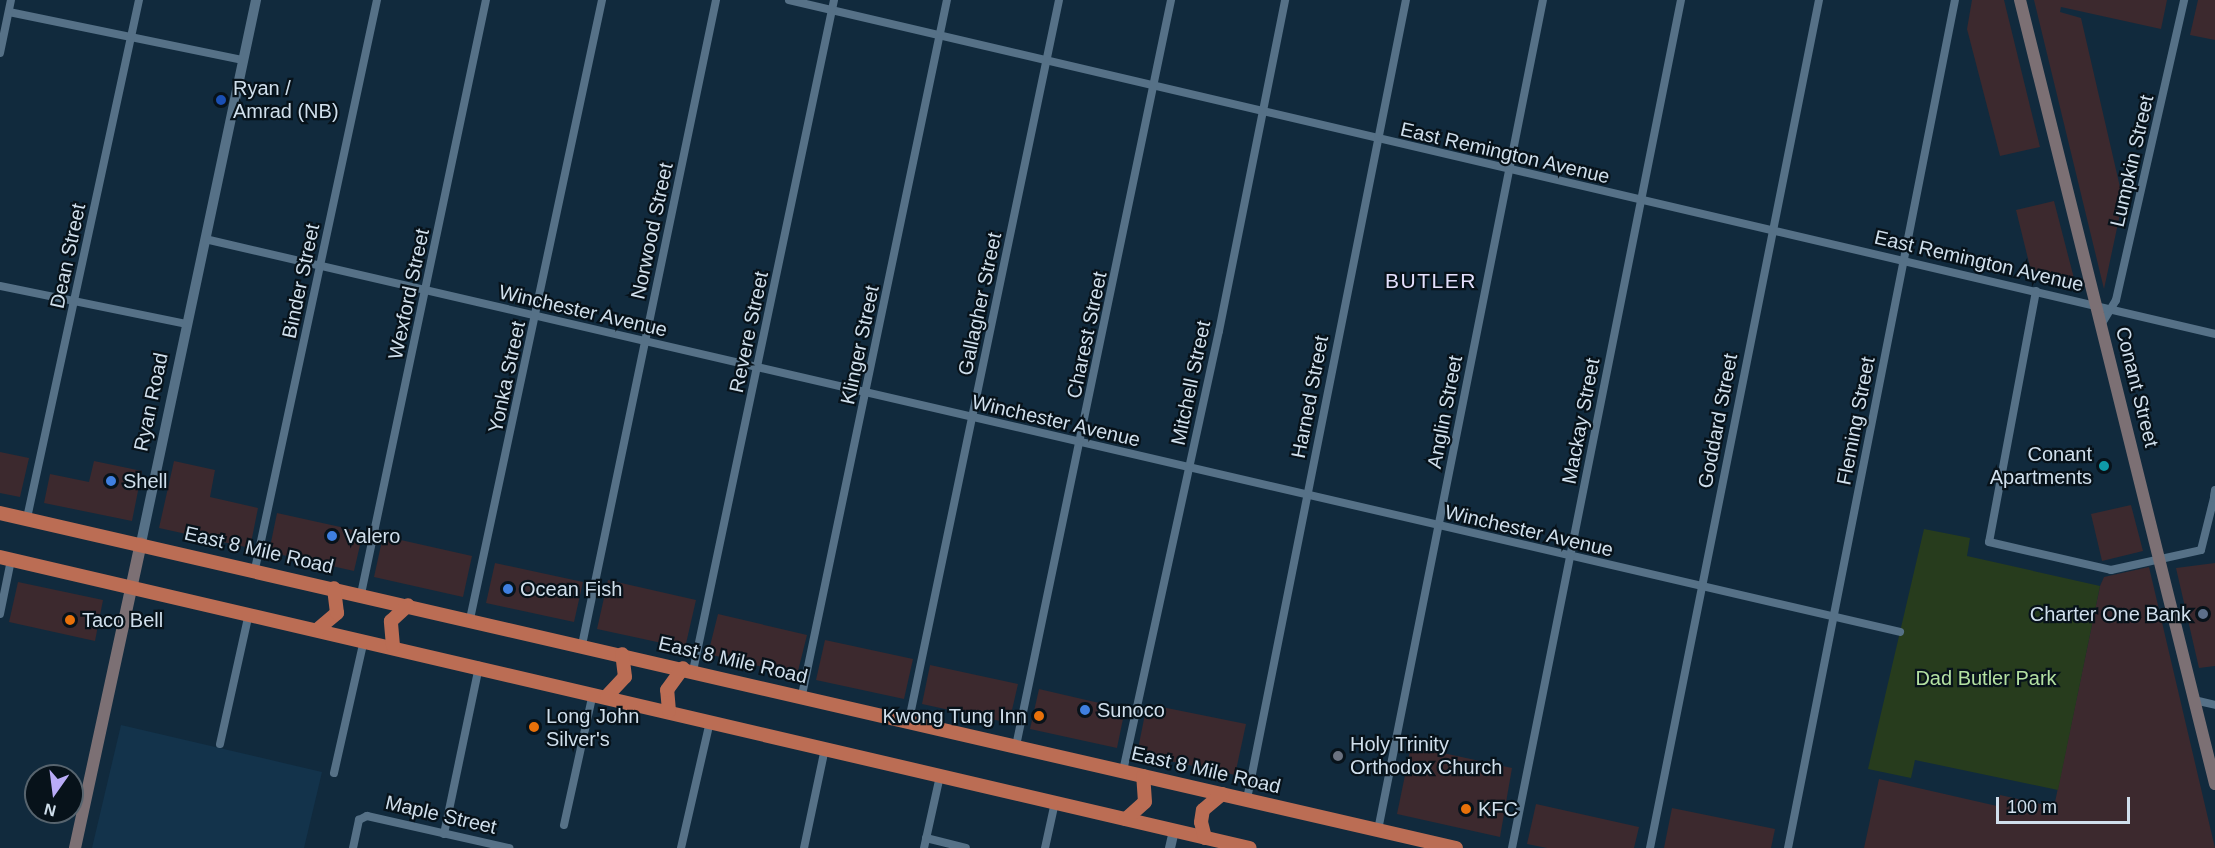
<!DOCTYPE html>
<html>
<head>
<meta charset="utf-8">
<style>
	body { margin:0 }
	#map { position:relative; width:2215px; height:848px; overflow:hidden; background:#112a3d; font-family:Helvetica,sans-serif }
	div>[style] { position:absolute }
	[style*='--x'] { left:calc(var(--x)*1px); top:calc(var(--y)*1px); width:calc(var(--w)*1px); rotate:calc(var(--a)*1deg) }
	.commercial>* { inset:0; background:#3c292e }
	.built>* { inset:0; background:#13334b }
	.green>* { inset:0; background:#273c1d }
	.minor>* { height:8px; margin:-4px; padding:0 4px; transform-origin:4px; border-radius:4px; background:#567187 }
	.tertiary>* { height:10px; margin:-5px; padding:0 5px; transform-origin:5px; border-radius:5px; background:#567187 }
	.secondary>* { height:12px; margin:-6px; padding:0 6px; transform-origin:6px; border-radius:6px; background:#7c7074 }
	.trunk>* { height:14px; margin:-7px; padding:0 7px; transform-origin:7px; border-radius:7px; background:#bb6d54 }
	.dots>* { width:16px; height:16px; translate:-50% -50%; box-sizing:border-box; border:3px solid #07121a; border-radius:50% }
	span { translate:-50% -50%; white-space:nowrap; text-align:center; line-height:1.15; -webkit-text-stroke:4.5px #07121a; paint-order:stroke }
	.poi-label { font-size:20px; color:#d0dfec }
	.left { translate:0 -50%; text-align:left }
	.right { translate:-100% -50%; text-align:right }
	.street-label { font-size:20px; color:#d0dfec }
	.park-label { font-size:20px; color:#b3e0a1 }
	.neighbourhood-label { font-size:21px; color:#e4e0fd; letter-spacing:1.5px }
	.north { position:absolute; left:24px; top:764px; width:60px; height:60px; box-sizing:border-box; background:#07121a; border:2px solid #57646e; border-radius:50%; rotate:194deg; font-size:16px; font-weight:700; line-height:24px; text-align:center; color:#d0dfec }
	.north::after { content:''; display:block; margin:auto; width:21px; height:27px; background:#b9abf7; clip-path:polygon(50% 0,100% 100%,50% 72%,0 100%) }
	.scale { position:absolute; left:1996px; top:797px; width:134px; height:27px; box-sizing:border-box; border:3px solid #d0dfec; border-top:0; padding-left:8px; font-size:18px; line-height:21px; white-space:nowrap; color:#d0dfec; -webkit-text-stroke:4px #07121a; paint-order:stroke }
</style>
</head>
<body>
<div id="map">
	<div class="commercial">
		<i style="clip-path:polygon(1972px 0,2004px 0,2040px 147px,2000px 156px,1967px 29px)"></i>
		<i style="clip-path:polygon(2034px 0,2167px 0,2161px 29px,2061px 7px,2060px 12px,2081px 18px,2123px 200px,2104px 289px)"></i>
		<i style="clip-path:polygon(2198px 0,2215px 0,2215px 40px,2190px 35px)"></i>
		<i style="clip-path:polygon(2054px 201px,2077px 290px,2033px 279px,2016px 210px)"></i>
		<i style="clip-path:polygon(0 452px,29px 458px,20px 497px,0 493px)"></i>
		<i style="clip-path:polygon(94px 461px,142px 471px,132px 521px,44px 503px,50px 474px,89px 482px)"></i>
		<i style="clip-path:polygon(174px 461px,215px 470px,210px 497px,258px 508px,250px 548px,159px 528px)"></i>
		<i style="clip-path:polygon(2131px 505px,2143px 551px,2102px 561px,2091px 514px)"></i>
		<i style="clip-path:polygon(277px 513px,363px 532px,354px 571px,269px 552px)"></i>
		<i style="clip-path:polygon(383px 536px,472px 556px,463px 597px,374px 577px)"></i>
		<i style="clip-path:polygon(495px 563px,583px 582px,574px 622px,486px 603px)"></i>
		<i style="clip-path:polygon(2215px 563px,2215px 666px,2199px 668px,2176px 568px)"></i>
		<i style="clip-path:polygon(2149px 567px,2215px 848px,1864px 848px,1879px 779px,1997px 806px,2000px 795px,2054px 807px,2100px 586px,2104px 577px)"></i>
		<i style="clip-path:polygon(608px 580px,696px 600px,685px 648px,597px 629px)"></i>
		<i style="clip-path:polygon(18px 582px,103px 600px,95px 641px,9px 622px)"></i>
		<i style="clip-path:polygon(718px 614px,807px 635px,797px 675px,708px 654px)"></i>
		<i style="clip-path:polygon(825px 640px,913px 659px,904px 699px,816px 680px)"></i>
		<i style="clip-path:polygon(930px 665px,1018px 684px,1009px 723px,922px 704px)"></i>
		<i style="clip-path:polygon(1039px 689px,1125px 709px,1117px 748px,1030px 729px)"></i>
		<i style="clip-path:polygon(1147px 704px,1246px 724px,1235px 775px,1137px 754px)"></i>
		<i style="clip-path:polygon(1411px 746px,1512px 768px,1500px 837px,1397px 814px)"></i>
		<i style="clip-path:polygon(1536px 804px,1639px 827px,1634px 848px,1547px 848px,1527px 844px)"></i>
		<i style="clip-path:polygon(1672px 808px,1775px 829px,1771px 848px,1664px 848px)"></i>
	</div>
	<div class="built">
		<i style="clip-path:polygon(121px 725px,322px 772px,304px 848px,92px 848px)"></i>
	</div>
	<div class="green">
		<i style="clip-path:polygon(1924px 529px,1970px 538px,1967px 556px,2100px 586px,2058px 790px,1915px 760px,1911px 778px,1868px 769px)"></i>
	</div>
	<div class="minor">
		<i style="--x:789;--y:0;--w:1465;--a:13.18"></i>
		<i style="--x:9;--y:12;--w:239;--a:11.6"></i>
		<i style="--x:0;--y:53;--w:54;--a:-78.3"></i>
		<i style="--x:205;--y:239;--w:1740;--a:13.05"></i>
		<i style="--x:0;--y:286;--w:191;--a:11.5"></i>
		<i style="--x:2036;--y:291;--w:255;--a:100.6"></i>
		<i style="--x:1989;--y:542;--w:125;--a:12.9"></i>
		<i style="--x:2111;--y:570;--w:92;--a:-12.5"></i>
		<i style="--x:2201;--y:550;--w:54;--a:-76"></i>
		<i style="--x:2101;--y:325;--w:29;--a:-59"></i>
		<i style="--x:2116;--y:300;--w:308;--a:-77.2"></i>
		<i style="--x:2215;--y:490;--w:8;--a:97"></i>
		<i style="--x:2214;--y:498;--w:6;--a:-81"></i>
		<i style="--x:27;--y:518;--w:530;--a:-77.8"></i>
		<i style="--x:255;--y:569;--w:582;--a:-77.9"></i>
		<i style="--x:361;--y:594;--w:607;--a:-78.12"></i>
		<i style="--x:0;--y:614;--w:55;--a:-78.5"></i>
		<i style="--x:470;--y:619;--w:633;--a:-77.96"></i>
		<i style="--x:582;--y:645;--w:659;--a:-78.26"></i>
		<i style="--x:693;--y:671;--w:686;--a:-78.13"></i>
		<i style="--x:802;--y:695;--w:710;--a:-78.22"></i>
		<i style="--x:2194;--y:700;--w:22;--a:13"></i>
		<i style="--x:909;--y:720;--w:735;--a:-78.23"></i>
		<i style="--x:220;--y:744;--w:134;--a:-77.5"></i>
		<i style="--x:1016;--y:746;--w:762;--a:-78.26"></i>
		<i style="--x:1123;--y:771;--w:450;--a:-77.7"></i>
		<i style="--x:1219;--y:331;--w:338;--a:-78.7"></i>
		<i style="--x:334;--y:773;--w:136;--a:-77.3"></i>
		<i style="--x:1247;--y:799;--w:815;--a:-78.75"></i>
		<i style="--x:564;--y:825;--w:135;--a:-77.6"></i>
		<i style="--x:1378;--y:830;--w:846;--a:-78.76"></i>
		<i style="--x:444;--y:834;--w:172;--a:-78.2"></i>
		<i style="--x:926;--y:838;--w:41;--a:14"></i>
		<i style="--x:353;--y:848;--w:29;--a:-78"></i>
		<i style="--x:359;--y:820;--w:9;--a:-27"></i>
		<i style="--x:367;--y:816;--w:146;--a:12.7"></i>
		<i style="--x:681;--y:848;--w:130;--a:-77.1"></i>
		<i style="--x:804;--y:848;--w:102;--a:-78.1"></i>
		<i style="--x:924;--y:848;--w:74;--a:-77.5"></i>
		<i style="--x:1045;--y:848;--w:47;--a:-77.7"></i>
		<i style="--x:1512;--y:848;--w:865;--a:-78.73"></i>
		<i style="--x:1650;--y:848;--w:865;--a:-78.73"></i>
		<i style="--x:1788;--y:848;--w:864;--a:-78.86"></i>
	</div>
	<div class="tertiary">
		<i style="--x:141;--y:543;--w:555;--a:-78.04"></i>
		<i style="--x:1170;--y:848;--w:18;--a:-77"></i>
	</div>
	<div class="secondary">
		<i style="--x:2020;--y:0;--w:808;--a:76.03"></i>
		<i style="--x:75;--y:848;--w:312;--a:-77.8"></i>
	</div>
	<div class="trunk">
		<i style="--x:0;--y:513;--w:1494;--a:12.96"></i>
		<i style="--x:0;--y:557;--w:1283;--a:13.11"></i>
		<i style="--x:318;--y:629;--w:25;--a:-40"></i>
		<i style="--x:337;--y:613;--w:25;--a:-97"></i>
		<i style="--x:393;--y:646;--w:25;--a:-95"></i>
		<i style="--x:391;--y:621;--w:23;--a:-43"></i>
		<i style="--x:607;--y:696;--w:26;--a:-47"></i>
		<i style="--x:625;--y:677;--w:23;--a:-97"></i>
		<i style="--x:669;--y:711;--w:21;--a:-95"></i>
		<i style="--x:667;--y:690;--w:27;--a:-54"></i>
		<i style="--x:1126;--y:819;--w:25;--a:-42"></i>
		<i style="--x:1145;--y:802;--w:26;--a:-94"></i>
		<i style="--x:1205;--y:838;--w:16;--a:-104"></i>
		<i style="--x:1201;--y:822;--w:12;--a:-81"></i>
		<i style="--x:1203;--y:810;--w:25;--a:-40"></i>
	</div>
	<div class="dots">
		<i style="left:221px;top:100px;background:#1a4fb4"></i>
		<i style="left:2104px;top:466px;background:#0f9aa8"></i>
		<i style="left:111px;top:481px;background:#3f7fe0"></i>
		<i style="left:332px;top:536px;background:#3f7fe0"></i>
		<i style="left:508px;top:589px;background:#3f7fe0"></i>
		<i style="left:2203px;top:614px;background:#5c6f8a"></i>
		<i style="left:70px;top:620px;background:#e8710a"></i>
		<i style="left:1085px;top:710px;background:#3f7fe0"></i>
		<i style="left:1039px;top:716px;background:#e8710a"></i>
		<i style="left:534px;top:727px;background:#e8710a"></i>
		<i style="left:1338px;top:756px;background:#6b7280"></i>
		<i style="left:1466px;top:809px;background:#e8710a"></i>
	</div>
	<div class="poi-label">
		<span class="left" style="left:233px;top:100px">Ryan /<br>Amrad (NB)</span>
		<span class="right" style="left:2092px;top:466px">Conant<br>Apartments</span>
		<span class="left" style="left:123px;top:481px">Shell</span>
		<span class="left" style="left:344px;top:536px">Valero</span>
		<span class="left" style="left:520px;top:589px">Ocean Fish</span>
		<span class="right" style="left:2191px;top:614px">Charter One Bank</span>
		<span class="left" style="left:82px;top:620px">Taco Bell</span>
		<span class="left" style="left:1097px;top:710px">Sunoco</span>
		<span class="left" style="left:546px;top:728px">Long John<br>Silver's</span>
		<span class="right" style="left:1027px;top:716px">Kwong Tung Inn</span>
		<span class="left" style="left:1350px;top:756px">Holy Trinity<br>Orthodox Church</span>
		<span class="left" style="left:1478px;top:809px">KFC</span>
	</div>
	<div class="street-label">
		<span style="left:1505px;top:153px;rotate:13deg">East Remington Avenue</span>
		<span style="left:2132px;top:161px;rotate:-77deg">Lumpkin Street</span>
		<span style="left:652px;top:231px;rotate:-78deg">Norwood Street</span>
		<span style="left:68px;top:256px;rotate:-78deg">Dean Street</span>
		<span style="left:1979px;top:261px;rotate:13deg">East Remington Avenue</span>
		<span style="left:301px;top:281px;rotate:-78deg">Binder Street</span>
		<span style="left:409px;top:294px;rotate:-78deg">Wexford Street</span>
		<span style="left:980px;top:304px;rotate:-78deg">Gallagher Street</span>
		<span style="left:583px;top:311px;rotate:13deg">Winchester Avenue</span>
		<span style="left:749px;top:332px;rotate:-78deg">Revere Street</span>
		<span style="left:1087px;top:335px;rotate:-78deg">Charest Street</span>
		<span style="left:860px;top:345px;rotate:-78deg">Klinger Street</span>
		<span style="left:507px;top:377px;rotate:-78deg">Yonka Street</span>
		<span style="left:1191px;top:383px;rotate:-78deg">Mitchell Street</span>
		<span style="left:2137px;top:387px;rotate:76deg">Conant Street</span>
		<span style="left:1310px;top:397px;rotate:-79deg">Harned Street</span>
		<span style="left:151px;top:402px;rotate:-78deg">Ryan Road</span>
		<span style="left:1445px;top:412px;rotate:-79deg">Anglin Street</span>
		<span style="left:1056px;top:421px;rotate:13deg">Winchester Avenue</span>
		<span style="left:1581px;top:421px;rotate:-79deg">Mackay Street</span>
		<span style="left:1718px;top:421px;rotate:-79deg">Goddard Street</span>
		<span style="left:1856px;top:421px;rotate:-79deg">Fleming Street</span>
		<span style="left:1529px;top:531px;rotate:13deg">Winchester Avenue</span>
		<span style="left:259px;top:550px;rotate:13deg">East 8 Mile Road</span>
		<span style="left:733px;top:660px;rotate:13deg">East 8 Mile Road</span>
		<span style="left:1206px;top:770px;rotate:13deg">East 8 Mile Road</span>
		<span style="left:441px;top:815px;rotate:13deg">Maple Street</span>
	</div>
	<div class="park-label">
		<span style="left:1986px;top:678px">Dad Butler Park</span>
	</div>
	<div class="neighbourhood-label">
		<span style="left:1431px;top:281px">BUTLER</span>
	</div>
	<div class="north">N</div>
	<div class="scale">100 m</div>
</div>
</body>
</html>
